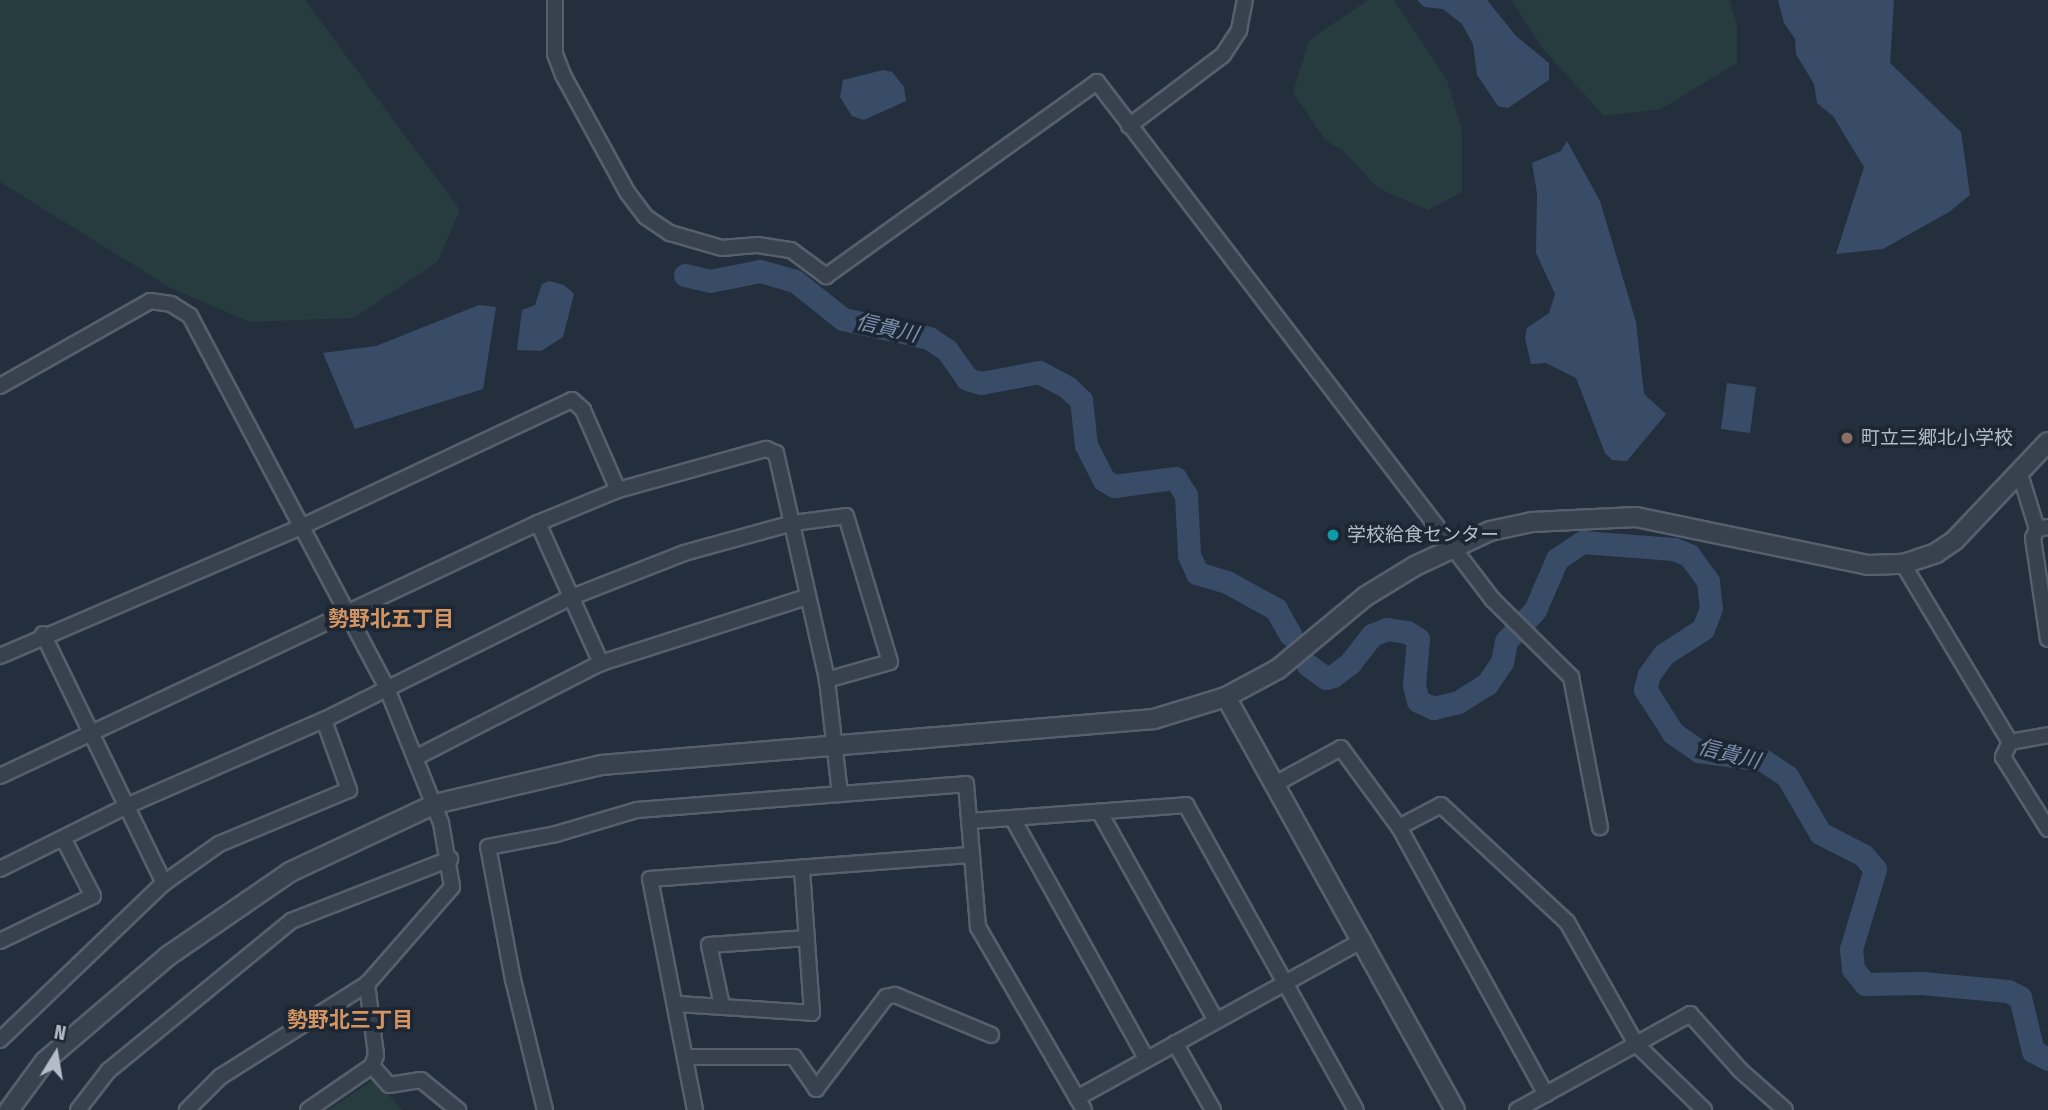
<!DOCTYPE html>
<html>
<head>
<meta charset="utf-8">
<style>
	body { margin:0 }
	#map { position:relative; width:2048px; height:1110px; overflow:hidden; background:#242f3e; font-family:"Fira Sans Condensed","Noto Sans JP",sans-serif }
	div>[style] { position:absolute }
	[style*='--x'] { left:calc(var(--x)*1px); top:calc(var(--y)*1px); width:calc(var(--w)*1px); rotate:calc(var(--a)*1deg) }
	.green>* { inset:0; background:#263c3f }
	.water>* { inset:0; background:#394c67 }
	.river>* { height:23px; margin:-11.5px; padding:0 11.5px; transform-origin:11.5px; border-radius:11.5px; background:#394c67 }
	.roads { filter:drop-shadow(2px 0 #565f6c) drop-shadow(-2px 0 #565f6c) drop-shadow(0 2px #565f6c) drop-shadow(0 -2px #565f6c) }
	.minor>* { height:14px; margin:-7px; padding:0 7px; transform-origin:7px; border-radius:7px; background:#38414e }
	.tertiary>* { height:18px; margin:-9px; padding:0 9px; transform-origin:9px; border-radius:9px; background:#38414e }
	.dots>* { width:19px; height:19px; translate:-50% -50%; box-sizing:border-box; border:4px solid #1d2633; border-radius:50% }
	span { translate:-50% -50%; white-space:nowrap; text-align:center; line-height:1.15; -webkit-text-stroke:7px #1d2633; paint-order:stroke }
	.poi-label { font-size:19px; color:#b4bcc9 }
	.left { translate:0 -50%; text-align:left }
	.water-label { font-size:21px; color:#7c92b1; font-style:italic }
	.neighbourhood-label { font-size:21px; color:#d59563; font-weight:700 }
	.north { position:absolute; left:21px; top:1019px; width:70px; height:70px; -webkit-text-stroke:5px #1d2633; paint-order:stroke; rotate:11deg; font-size:19px; font-weight:700; line-height:28px; text-align:center; color:#b4bcc9 }
	.north::after { content:''; display:block; margin:auto; width:24px; height:32px; background:#b4bcc9; clip-path:polygon(50% 0,100% 100%,50% 72%,0 100%) }
</style>
</head>
<body>
<div id="map">
	<div class="green">
		<i style="clip-path:polygon(0 0,305px 0,460px 210px,438px 261px,354px 318px,250px 322px,171px 288px,0 182px)"></i>
		<i style="clip-path:polygon(1368px 0,1394px 0,1447px 80px,1462px 131px,1462px 192px,1428px 210px,1378px 188px,1342px 150px,1326px 141px,1293px 92px,1309px 40px)"></i>
		<i style="clip-path:polygon(1511px 0,1729px 0,1737px 26px,1737px 63px,1661px 109px,1604px 116px,1544px 50px)"></i>
		<i style="clip-path:polygon(375px 1079px,402px 1110px,328px 1110px)"></i>
	</div>
	<div class="water">
		<i style="clip-path:polygon(1417px 0,1487px 0,1516px 36px,1549px 63px,1549px 80px,1508px 108px,1498px 106px,1477px 75px,1473px 44px,1462px 24px,1443px 9px,1424px 7px)"></i>
		<i style="clip-path:polygon(1778px 0,1894px 0,1890px 63px,1961px 132px,1970px 195px,1949px 212px,1883px 249px,1836px 254px,1864px 167px,1833px 116px,1817px 103px,1814px 84px,1796px 54px,1795px 39px,1784px 23px)"></i>
		<i style="clip-path:polygon(883px 70px,892px 72px,904px 87px,906px 101px,864px 120px,852px 116px,840px 97px,843px 80px)"></i>
		<i style="clip-path:polygon(1567px 141px,1600px 201px,1636px 322px,1644px 394px,1666px 414px,1627px 461px,1612px 460px,1605px 453px,1576px 378px,1546px 363px,1531px 364px,1525px 338px,1527px 328px,1549px 313px,1555px 294px,1536px 253px,1537px 193px,1532px 163px,1561px 151px)"></i>
		<i style="clip-path:polygon(549px 281px,564px 285px,574px 294px,563px 337px,541px 351px,517px 350px,522px 310px,535px 305px,542px 284px)"></i>
		<i style="clip-path:polygon(479px 305px,496px 307px,483px 389px,355px 429px,323px 353px,376px 346px)"></i>
		<i style="clip-path:polygon(1727px 383px,1756px 387px,1750px 433px,1721px 429px)"></i>
	</div>
	<div class="river">
		<i style="--x:685;--y:275;--w:26;--a:13"></i>
		<i style="--x:710;--y:281;--w:51;--a:-11.3"></i>
		<i style="--x:760;--y:271;--w:36;--a:16"></i>
		<i style="--x:795;--y:281;--w:61;--a:38.4"></i>
		<i style="--x:843;--y:319;--w:88;--a:12.5"></i>
		<i style="--x:929;--y:338;--w:22;--a:34"></i>
		<i style="--x:947;--y:350;--w:35;--a:55"></i>
		<i style="--x:967;--y:379;--w:15;--a:16"></i>
		<i style="--x:981;--y:383;--w:59;--a:-10.7"></i>
		<i style="--x:1039;--y:372;--w:32;--a:28"></i>
		<i style="--x:1067;--y:387;--w:19;--a:43"></i>
		<i style="--x:1081;--y:400;--w:45;--a:83.7"></i>
		<i style="--x:1086;--y:445;--w:39;--a:63"></i>
		<i style="--x:1104;--y:480;--w:12;--a:31"></i>
		<i style="--x:1114;--y:486;--w:62;--a:-7.5"></i>
		<i style="--x:1175;--y:478;--w:20;--a:57"></i>
		<i style="--x:1186;--y:495;--w:60;--a:87.1"></i>
		<i style="--x:1189;--y:555;--w:20;--a:66"></i>
		<i style="--x:1197;--y:573;--w:31;--a:17"></i>
		<i style="--x:1227;--y:582;--w:56;--a:28.9"></i>
		<i style="--x:1276;--y:609;--w:29;--a:61"></i>
		<i style="--x:1308;--y:665;--w:22;--a:36"></i>
		<i style="--x:1326;--y:678;--w:7;--a:-16"></i>
		<i style="--x:1333;--y:676;--w:21;--a:-37"></i>
		<i style="--x:1350;--y:663;--w:36;--a:-52"></i>
		<i style="--x:1372;--y:635;--w:16;--a:-22"></i>
		<i style="--x:1387;--y:629;--w:20;--a:9"></i>
		<i style="--x:1407;--y:632;--w:13;--a:32"></i>
		<i style="--x:1418;--y:639;--w:46;--a:95"></i>
		<i style="--x:1414;--y:685;--w:16;--a:76"></i>
		<i style="--x:1418;--y:701;--w:17;--a:25"></i>
		<i style="--x:1433;--y:708;--w:26;--a:-13"></i>
		<i style="--x:1458;--y:702;--w:34;--a:-32"></i>
		<i style="--x:1487;--y:684;--w:27;--a:-56"></i>
		<i style="--x:1502;--y:662;--w:21;--a:-79"></i>
		<i style="--x:1506;--y:641;--w:42;--a:-46.9"></i>
		<i style="--x:1535;--y:610;--w:56;--a:-66.7"></i>
		<i style="--x:1557;--y:559;--w:30;--a:-34"></i>
		<i style="--x:1582;--y:542;--w:92;--a:4.4"></i>
		<i style="--x:1674;--y:549;--w:16;--a:22"></i>
		<i style="--x:1689;--y:555;--w:32;--a:54"></i>
		<i style="--x:1708;--y:581;--w:27;--a:84"></i>
		<i style="--x:1711;--y:608;--w:22;--a:111"></i>
		<i style="--x:1703;--y:629;--w:46;--a:147.3"></i>
		<i style="--x:1664;--y:654;--w:26;--a:126"></i>
		<i style="--x:1649;--y:675;--w:15;--a:106"></i>
		<i style="--x:1645;--y:689;--w:52;--a:57.5"></i>
		<i style="--x:1673;--y:733;--w:32;--a:35"></i>
		<i style="--x:1699;--y:751;--w:65;--a:8"></i>
		<i style="--x:1763;--y:760;--w:29;--a:34"></i>
		<i style="--x:1787;--y:776;--w:66;--a:59.9"></i>
		<i style="--x:1820;--y:833;--w:48;--a:27.1"></i>
		<i style="--x:1863;--y:855;--w:18;--a:49"></i>
		<i style="--x:1875;--y:869;--w:84;--a:106.7"></i>
		<i style="--x:1851;--y:949;--w:20;--a:84"></i>
		<i style="--x:1853;--y:969;--w:19;--a:51"></i>
		<i style="--x:1865;--y:984;--w:57;--a:-1"></i>
		<i style="--x:1922;--y:983;--w:86;--a:5.3"></i>
		<i style="--x:2008;--y:991;--w:13;--a:27"></i>
		<i style="--x:2020;--y:997;--w:56;--a:76.5"></i>
		<i style="--x:2033;--y:1051;--w:17;--a:28"></i>
	</div>
	<div class="roads">
		<div class="minor">
			<i style="--x:555;--y:0;--w:54;--a:90"></i>
			<i style="--x:555;--y:54;--w:22;--a:69"></i>
			<i style="--x:563;--y:75;--w:133;--a:61.3"></i>
			<i style="--x:627;--y:192;--w:31;--a:53"></i>
			<i style="--x:646;--y:217;--w:29;--a:34"></i>
			<i style="--x:670;--y:233;--w:54;--a:16.1"></i>
			<i style="--x:722;--y:248;--w:36;--a:-5"></i>
			<i style="--x:758;--y:245;--w:33;--a:9"></i>
			<i style="--x:791;--y:250;--w:44;--a:36.6"></i>
			<i style="--x:826;--y:276;--w:333;--a:-35.6"></i>
			<i style="--x:1097;--y:82;--w:652;--a:52.6"></i>
			<i style="--x:1493;--y:600;--w:110;--a:44.6"></i>
			<i style="--x:1571;--y:677;--w:153;--a:79.1"></i>
			<i style="--x:1129;--y:126;--w:118;--a:-37.1"></i>
			<i style="--x:1223;--y:55;--w:30;--a:-57"></i>
			<i style="--x:1239;--y:30;--w:31;--a:-79"></i>
			<i style="--x:0;--y:386;--w:172;--a:-29.5"></i>
			<i style="--x:150;--y:301;--w:21;--a:8"></i>
			<i style="--x:171;--y:304;--w:22;--a:32"></i>
			<i style="--x:190;--y:316;--w:419;--a:62.1"></i>
			<i style="--x:386;--y:686;--w:148;--a:68.1"></i>
			<i style="--x:441;--y:823;--w:65;--a:80.2"></i>
			<i style="--x:452;--y:887;--w:129;--a:131.2"></i>
			<i style="--x:367;--y:984;--w:174;--a:147.7"></i>
			<i style="--x:220;--y:1077;--w:47;--a:135"></i>
			<i style="--x:2020;--y:474;--w:58;--a:72.8"></i>
			<i style="--x:538;--y:523;--w:154;--a:65.8"></i>
			<i style="--x:2048;--y:527;--w:11;--a:170"></i>
			<i style="--x:2037;--y:529;--w:10;--a:114"></i>
			<i style="--x:2033;--y:538;--w:102;--a:81.6"></i>
			<i style="--x:1903;--y:564;--w:208;--a:59"></i>
			<i style="--x:43;--y:634;--w:277;--a:64.1"></i>
			<i style="--x:0;--y:656;--w:330;--a:-23.2"></i>
			<i style="--x:303;--y:526;--w:297;--a:-25.1"></i>
			<i style="--x:572;--y:400;--w:15;--a:42"></i>
			<i style="--x:583;--y:410;--w:87;--a:66.4"></i>
			<i style="--x:2010;--y:742;--w:17;--a:115"></i>
			<i style="--x:2003;--y:757;--w:85;--a:58"></i>
			<i style="--x:2010;--y:742;--w:39;--a:-10"></i>
			<i style="--x:415;--y:758;--w:209;--a:-27.1"></i>
			<i style="--x:601;--y:663;--w:216;--a:-17.8"></i>
			<i style="--x:0;--y:776;--w:595;--a:-25.19"></i>
			<i style="--x:538;--y:523;--w:87;--a:-22.4"></i>
			<i style="--x:618;--y:490;--w:154;--a:-15.5"></i>
			<i style="--x:766;--y:449;--w:11;--a:22"></i>
			<i style="--x:776;--y:453;--w:233;--a:77.3"></i>
			<i style="--x:827;--y:680;--w:115;--a:83.5"></i>
			<i style="--x:1275;--y:784;--w:75;--a:-28.6"></i>
			<i style="--x:1341;--y:748;--w:98;--a:53.7"></i>
			<i style="--x:1399;--y:827;--w:305;--a:61.2"></i>
			<i style="--x:1100;--y:813;--w:236;--a:60.8"></i>
			<i style="--x:1013;--y:819;--w:274;--a:60.9"></i>
			<i style="--x:970;--y:821;--w:217;--a:-4.2"></i>
			<i style="--x:1186;--y:805;--w:349;--a:60.9"></i>
			<i style="--x:1399;--y:827;--w:47;--a:-27.6"></i>
			<i style="--x:1441;--y:805;--w:172;--a:42.9"></i>
			<i style="--x:1567;--y:922;--w:140;--a:60.5"></i>
			<i style="--x:1636;--y:1044;--w:95;--a:44.1"></i>
			<i style="--x:0;--y:869;--w:144;--a:-26.4"></i>
			<i style="--x:129;--y:805;--w:213;--a:-23.6"></i>
			<i style="--x:324;--y:720;--w:277;--a:-26.4"></i>
			<i style="--x:572;--y:597;--w:120;--a:-21.4"></i>
			<i style="--x:684;--y:553;--w:113;--a:-15.4"></i>
			<i style="--x:793;--y:523;--w:53;--a:-7.5"></i>
			<i style="--x:846;--y:516;--w:152;--a:73.2"></i>
			<i style="--x:890;--y:662;--w:66;--a:164.1"></i>
			<i style="--x:0;--y:941;--w:103;--a:-25.8"></i>
			<i style="--x:93;--y:896;--w:63;--a:-117.4"></i>
			<i style="--x:678;--y:1004;--w:134;--a:3.8"></i>
			<i style="--x:812;--y:1013;--w:143;--a:-94"></i>
			<i style="--x:722;--y:1006;--w:62;--a:-102"></i>
			<i style="--x:709;--y:945;--w:98;--a:-4.1"></i>
			<i style="--x:0;--y:1040;--w:227;--a:-43.8"></i>
			<i style="--x:164;--y:883;--w:67;--a:-35.3"></i>
			<i style="--x:219;--y:844;--w:141;--a:-22.6"></i>
			<i style="--x:349;--y:790;--w:74;--a:-109.7"></i>
			<i style="--x:1175;--y:1043;--w:77;--a:60.4"></i>
			<i style="--x:688;--y:1057;--w:106;--a:0"></i>
			<i style="--x:794;--y:1057;--w:39;--a:55"></i>
			<i style="--x:816;--y:1089;--w:116;--a:-52.7"></i>
			<i style="--x:886;--y:997;--w:9;--a:-13"></i>
			<i style="--x:895;--y:995;--w:104;--a:22.6"></i>
			<i style="--x:372;--y:1066;--w:25;--a:48"></i>
			<i style="--x:389;--y:1085;--w:32;--a:-9"></i>
			<i style="--x:421;--y:1080;--w:48;--a:39"></i>
			<i style="--x:1077;--y:1098;--w:327;--a:-28.9"></i>
			<i style="--x:78;--y:1110;--w:49;--a:-52.4"></i>
			<i style="--x:108;--y:1071;--w:237;--a:-39.3"></i>
			<i style="--x:291;--y:921;--w:171;--a:-21.3"></i>
			<i style="--x:308;--y:1110;--w:78;--a:-34.5"></i>
			<i style="--x:372;--y:1066;--w:12;--a:-70"></i>
			<i style="--x:376;--y:1055;--w:72;--a:-97.2"></i>
			<i style="--x:545;--y:1110;--w:134;--a:-103.8"></i>
			<i style="--x:513;--y:980;--w:135;--a:-100.6"></i>
			<i style="--x:488;--y:847;--w:69;--a:-10.8"></i>
			<i style="--x:556;--y:834;--w:84;--a:-16.5"></i>
			<i style="--x:637;--y:810;--w:330;--a:-4.5"></i>
			<i style="--x:966;--y:784;--w:144;--a:85.2"></i>
			<i style="--x:978;--y:927;--w:211;--a:59.9"></i>
			<i style="--x:695;--y:1110;--w:235;--a:-101"></i>
			<i style="--x:650;--y:879;--w:323;--a:-4.3"></i>
			<i style="--x:1517;--y:1110;--w:198;--a:-29"></i>
			<i style="--x:1690;--y:1014;--w:75;--a:48.2"></i>
			<i style="--x:1740;--y:1070;--w:60;--a:41.6"></i>
		</div>
		<div class="tertiary">
			<i style="--x:1226;--y:697;--w:59;--a:-28.3"></i>
			<i style="--x:1278;--y:669;--w:114;--a:-39.7"></i>
			<i style="--x:1366;--y:596;--w:57;--a:-31.5"></i>
			<i style="--x:1415;--y:566;--w:83;--a:-25"></i>
			<i style="--x:1490;--y:531;--w:43;--a:-12.1"></i>
			<i style="--x:1532;--y:522;--w:104;--a:-2.8"></i>
			<i style="--x:1636;--y:517;--w:237;--a:11.7"></i>
			<i style="--x:1868;--y:565;--w:35;--a:-2"></i>
			<i style="--x:1903;--y:564;--w:35;--a:-18"></i>
			<i style="--x:1936;--y:553;--w:23;--a:-34"></i>
			<i style="--x:1955;--y:540;--w:135;--a:-46.5"></i>
			<i style="--x:9;--y:1110;--w:61;--a:-53.7"></i>
			<i style="--x:45;--y:1061;--w:162;--a:-40.5"></i>
			<i style="--x:168;--y:956;--w:148;--a:-34.5"></i>
			<i style="--x:290;--y:872;--w:160;--a:-25.1"></i>
			<i style="--x:435;--y:804;--w:171;--a:-13.2"></i>
			<i style="--x:601;--y:765;--w:555;--a:-4.76"></i>
			<i style="--x:1154;--y:719;--w:75;--a:-17"></i>
			<i style="--x:1226;--y:697;--w:472;--a:61"></i>
		</div>
	</div>
	<div class="dots">
		<i style="left:1847px;top:438px;background:#8d6e63"></i>
		<i style="left:1333px;top:535px;background:#0f9aa8"></i>
	</div>
	<div class="poi-label">
		<span class="left" style="left:1861px;top:438px">町立三郷北小学校</span>
		<span class="left" style="left:1347px;top:535px">学校給食センター</span>
	</div>
	<div class="water-label">
		<span style="left:887px;top:328px;rotate:13deg">信貴川</span>
		<span style="left:1729px;top:754px;rotate:14deg">信貴川</span>
	</div>
	<div class="neighbourhood-label">
		<span style="left:391px;top:619px">勢野北五丁目</span>
		<span style="left:350px;top:1020px">勢野北三丁目</span>
	</div>
	<div class="north">N</div>
</div>
</body>
</html>
